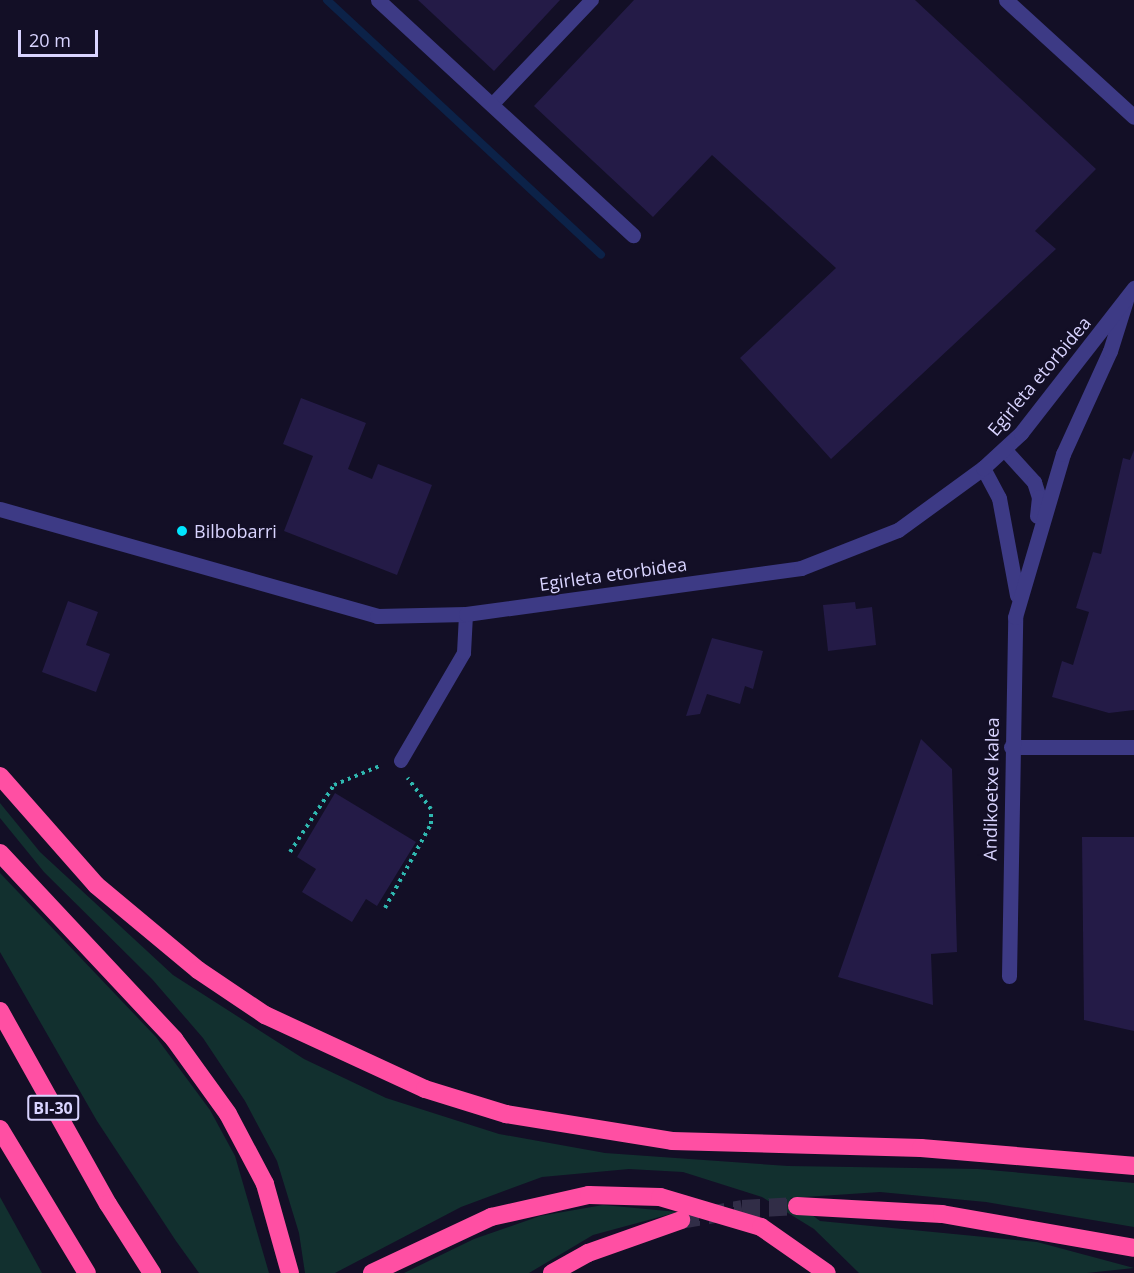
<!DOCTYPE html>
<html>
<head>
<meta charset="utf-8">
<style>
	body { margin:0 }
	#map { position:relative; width:1134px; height:1273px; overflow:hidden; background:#130f26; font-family:"Open Sans",sans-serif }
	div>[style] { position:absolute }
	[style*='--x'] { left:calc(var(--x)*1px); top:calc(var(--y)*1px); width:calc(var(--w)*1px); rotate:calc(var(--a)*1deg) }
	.green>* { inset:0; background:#12302f }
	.stream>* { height:8px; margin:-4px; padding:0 4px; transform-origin:4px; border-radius:4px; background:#0c2248 }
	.building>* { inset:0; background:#241b47 }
	.motorway-tunnel>* { height:18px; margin-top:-9px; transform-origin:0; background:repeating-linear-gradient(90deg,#312d47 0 18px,transparent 0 27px) }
	.path>* { height:4px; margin-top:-2px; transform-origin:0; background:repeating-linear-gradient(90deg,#2fb8b0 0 3px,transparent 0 7.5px) }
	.service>* { height:14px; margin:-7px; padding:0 7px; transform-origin:7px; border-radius:7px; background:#3d3a85 }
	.minor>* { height:15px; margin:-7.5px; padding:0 7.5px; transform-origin:7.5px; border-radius:7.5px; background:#3d3a85 }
	.tertiary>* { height:15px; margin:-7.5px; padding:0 7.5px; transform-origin:7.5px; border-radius:7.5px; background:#3d3a85 }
	.motorway>* { height:18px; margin:-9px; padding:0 9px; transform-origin:9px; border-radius:9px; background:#ff4fa3 }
	.motorway-bridge>* { height:18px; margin:-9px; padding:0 9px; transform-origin:9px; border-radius:9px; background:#ff4fa3 }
	.dots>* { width:16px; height:16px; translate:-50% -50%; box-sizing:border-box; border:3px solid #130f26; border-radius:50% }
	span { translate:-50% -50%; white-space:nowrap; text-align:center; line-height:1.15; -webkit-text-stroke:4.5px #130f26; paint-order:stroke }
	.shield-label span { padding:2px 4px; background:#130f26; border:2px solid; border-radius:4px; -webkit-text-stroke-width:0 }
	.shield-label { font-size:16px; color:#d9d4ff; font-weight:700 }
	.street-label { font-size:18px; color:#d9d4ff }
	.poi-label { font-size:18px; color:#d9d4ff }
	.left { translate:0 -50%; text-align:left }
	.scale { position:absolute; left:18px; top:30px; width:80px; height:27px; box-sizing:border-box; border:3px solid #d9d4ff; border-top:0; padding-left:8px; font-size:18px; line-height:21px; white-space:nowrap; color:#d9d4ff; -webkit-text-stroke:4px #130f26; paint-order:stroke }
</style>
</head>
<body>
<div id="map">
	<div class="green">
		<i style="clip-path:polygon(0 803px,40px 852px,173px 975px,304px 1059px,386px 1098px,499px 1134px,605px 1153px,788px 1166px,978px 1169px,1134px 1183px,1134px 1227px,986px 1202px,880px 1192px,790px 1198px,820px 1221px,1037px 1242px,1134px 1268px,1087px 1273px,859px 1273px,814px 1229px,762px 1197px,683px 1172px,629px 1169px,542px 1177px,461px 1207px,335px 1273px,305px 1273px,299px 1233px,277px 1161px,245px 1101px,203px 1038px,152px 979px,44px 872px,0 818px)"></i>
		<i style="clip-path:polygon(0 873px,156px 1037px,210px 1110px,235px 1156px,269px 1273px,199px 1273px,176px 1241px,97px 1121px,0 952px)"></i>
		<i style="clip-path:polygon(0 1197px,42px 1273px,0 1273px)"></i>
		<i style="clip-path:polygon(603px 1205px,678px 1212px,593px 1235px,529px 1273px,404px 1273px,474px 1239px,540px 1216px)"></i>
	</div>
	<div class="stream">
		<i style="--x:327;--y:0;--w:374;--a:42.9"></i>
	</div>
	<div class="building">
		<i style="clip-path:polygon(418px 0,560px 0,494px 71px)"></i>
		<i style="clip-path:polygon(634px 0,915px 0,1096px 169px,1035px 231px,1056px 249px,831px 459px,740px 358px,836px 268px,712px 155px,653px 217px,534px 106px)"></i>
		<i style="clip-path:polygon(301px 398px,366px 423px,348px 469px,372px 479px,378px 464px,432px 485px,397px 575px,284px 531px,313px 456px,283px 444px)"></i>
		<i style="clip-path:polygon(1134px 450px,1134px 710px,1109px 713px,1052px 697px,1062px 661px,1073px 665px,1089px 612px,1076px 608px,1093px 552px,1101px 554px,1123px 458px,1130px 460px)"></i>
		<i style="clip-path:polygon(68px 601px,98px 612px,86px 645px,110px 654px,96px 692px,42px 672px)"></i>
		<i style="clip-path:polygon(855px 602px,856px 609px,872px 607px,876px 645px,828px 651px,823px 605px)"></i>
		<i style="clip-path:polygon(712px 638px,763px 651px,753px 689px,745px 686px,740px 704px,707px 694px,700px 714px,686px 716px)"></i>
		<i style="clip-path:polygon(921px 739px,952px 769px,957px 952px,931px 954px,933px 1005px,838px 977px)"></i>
		<i style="clip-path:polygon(335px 793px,416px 842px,377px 906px,366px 899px,352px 922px,302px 892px,316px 869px,297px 857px)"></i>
		<i style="clip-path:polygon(1082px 837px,1134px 837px,1134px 1031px,1084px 1020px)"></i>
	</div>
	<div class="motorway-tunnel">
		<i style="--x:681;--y:1220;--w:62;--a:-10.2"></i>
		<i style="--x:742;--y:1209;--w:55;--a:-3.1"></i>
	</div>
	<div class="path">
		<i style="--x:290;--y:852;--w:80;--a:-56.7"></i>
		<i style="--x:334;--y:785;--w:52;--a:-22.6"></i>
		<i style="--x:385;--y:908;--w:96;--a:-61.3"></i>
		<i style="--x:431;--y:824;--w:15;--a:-90"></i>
		<i style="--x:431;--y:809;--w:39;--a:-127"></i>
	</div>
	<div class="service">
		<i style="--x:492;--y:105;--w:145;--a:-46.4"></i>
		<i style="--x:401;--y:761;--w:125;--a:-59.7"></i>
		<i style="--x:464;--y:653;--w:39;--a:-87"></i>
	</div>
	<div class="minor">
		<i style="--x:378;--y:0;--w:347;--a:42.7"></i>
		<i style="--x:1006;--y:0;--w:173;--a:42.4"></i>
		<i style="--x:1004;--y:449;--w:45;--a:47.7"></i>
		<i style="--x:1034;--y:482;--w:16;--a:72"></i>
		<i style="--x:1039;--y:497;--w:19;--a:96"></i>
		<i style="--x:983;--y:468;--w:34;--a:62"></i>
		<i style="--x:999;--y:498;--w:99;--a:79.5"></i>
		<i style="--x:1011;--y:747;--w:123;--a:0"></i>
		<i style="--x:1009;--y:976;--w:359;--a:-89"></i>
		<i style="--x:1015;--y:617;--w:170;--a:-73.6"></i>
		<i style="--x:1063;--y:454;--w:113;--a:-65.5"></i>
		<i style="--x:1110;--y:351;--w:53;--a:-72.6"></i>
	</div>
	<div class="tertiary">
		<i style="--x:0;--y:509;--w:392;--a:15.8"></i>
		<i style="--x:377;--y:616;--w:89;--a:-1.3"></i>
		<i style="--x:466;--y:614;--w:338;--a:-7.8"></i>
		<i style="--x:801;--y:568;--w:104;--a:-21.4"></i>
		<i style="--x:898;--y:530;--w:105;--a:-36.1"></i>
		<i style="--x:983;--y:468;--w:52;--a:-42.6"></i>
		<i style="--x:1021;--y:433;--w:184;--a:-52.1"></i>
	</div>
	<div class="motorway">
		<i style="--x:0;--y:776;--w:145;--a:48.6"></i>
		<i style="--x:96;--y:885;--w:133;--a:39.8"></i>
		<i style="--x:198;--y:970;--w:81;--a:33.9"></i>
		<i style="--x:265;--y:1015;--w:176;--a:24.8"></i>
		<i style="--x:425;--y:1089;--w:85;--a:17.2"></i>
		<i style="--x:506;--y:1114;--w:168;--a:9.2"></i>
		<i style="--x:672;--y:1141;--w:249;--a:1.6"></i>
		<i style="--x:921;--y:1148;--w:214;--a:4.8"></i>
		<i style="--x:0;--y:853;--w:255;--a:46.9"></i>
		<i style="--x:174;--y:1039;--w:92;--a:54.2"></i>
		<i style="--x:228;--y:1114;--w:79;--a:62.1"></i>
		<i style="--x:265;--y:1184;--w:92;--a:74.3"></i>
		<i style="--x:0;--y:1011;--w:221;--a:60.8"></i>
		<i style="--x:108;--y:1204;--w:82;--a:57.5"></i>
		<i style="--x:0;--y:1129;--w:168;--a:58.9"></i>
		<i style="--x:797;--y:1206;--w:145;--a:3.2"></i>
		<i style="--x:942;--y:1214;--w:195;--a:10"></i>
		<i style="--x:372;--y:1273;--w:132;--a:-25.2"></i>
		<i style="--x:552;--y:1273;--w:41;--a:-29.1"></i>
		<i style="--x:588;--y:1253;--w:99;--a:-19.5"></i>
	</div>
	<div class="motorway-bridge">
		<i style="--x:491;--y:1217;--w:100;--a:-12.7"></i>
		<i style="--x:589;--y:1195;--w:71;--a:1.6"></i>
		<i style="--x:660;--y:1197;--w:105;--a:16.5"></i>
		<i style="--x:761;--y:1227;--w:80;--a:34.9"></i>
	</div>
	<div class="dots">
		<i style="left:182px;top:531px;background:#00e5ff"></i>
	</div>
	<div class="shield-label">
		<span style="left:53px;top:1108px">BI-30</span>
	</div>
	<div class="street-label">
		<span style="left:1039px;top:376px;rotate:-50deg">Egirleta etorbidea</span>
		<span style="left:613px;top:574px;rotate:-8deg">Egirleta etorbidea</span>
		<span style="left:991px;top:789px;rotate:-89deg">Andikoetxe kalea</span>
	</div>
	<div class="poi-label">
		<span class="left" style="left:194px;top:531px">Bilbobarri</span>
	</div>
	<div class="scale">20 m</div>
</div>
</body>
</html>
